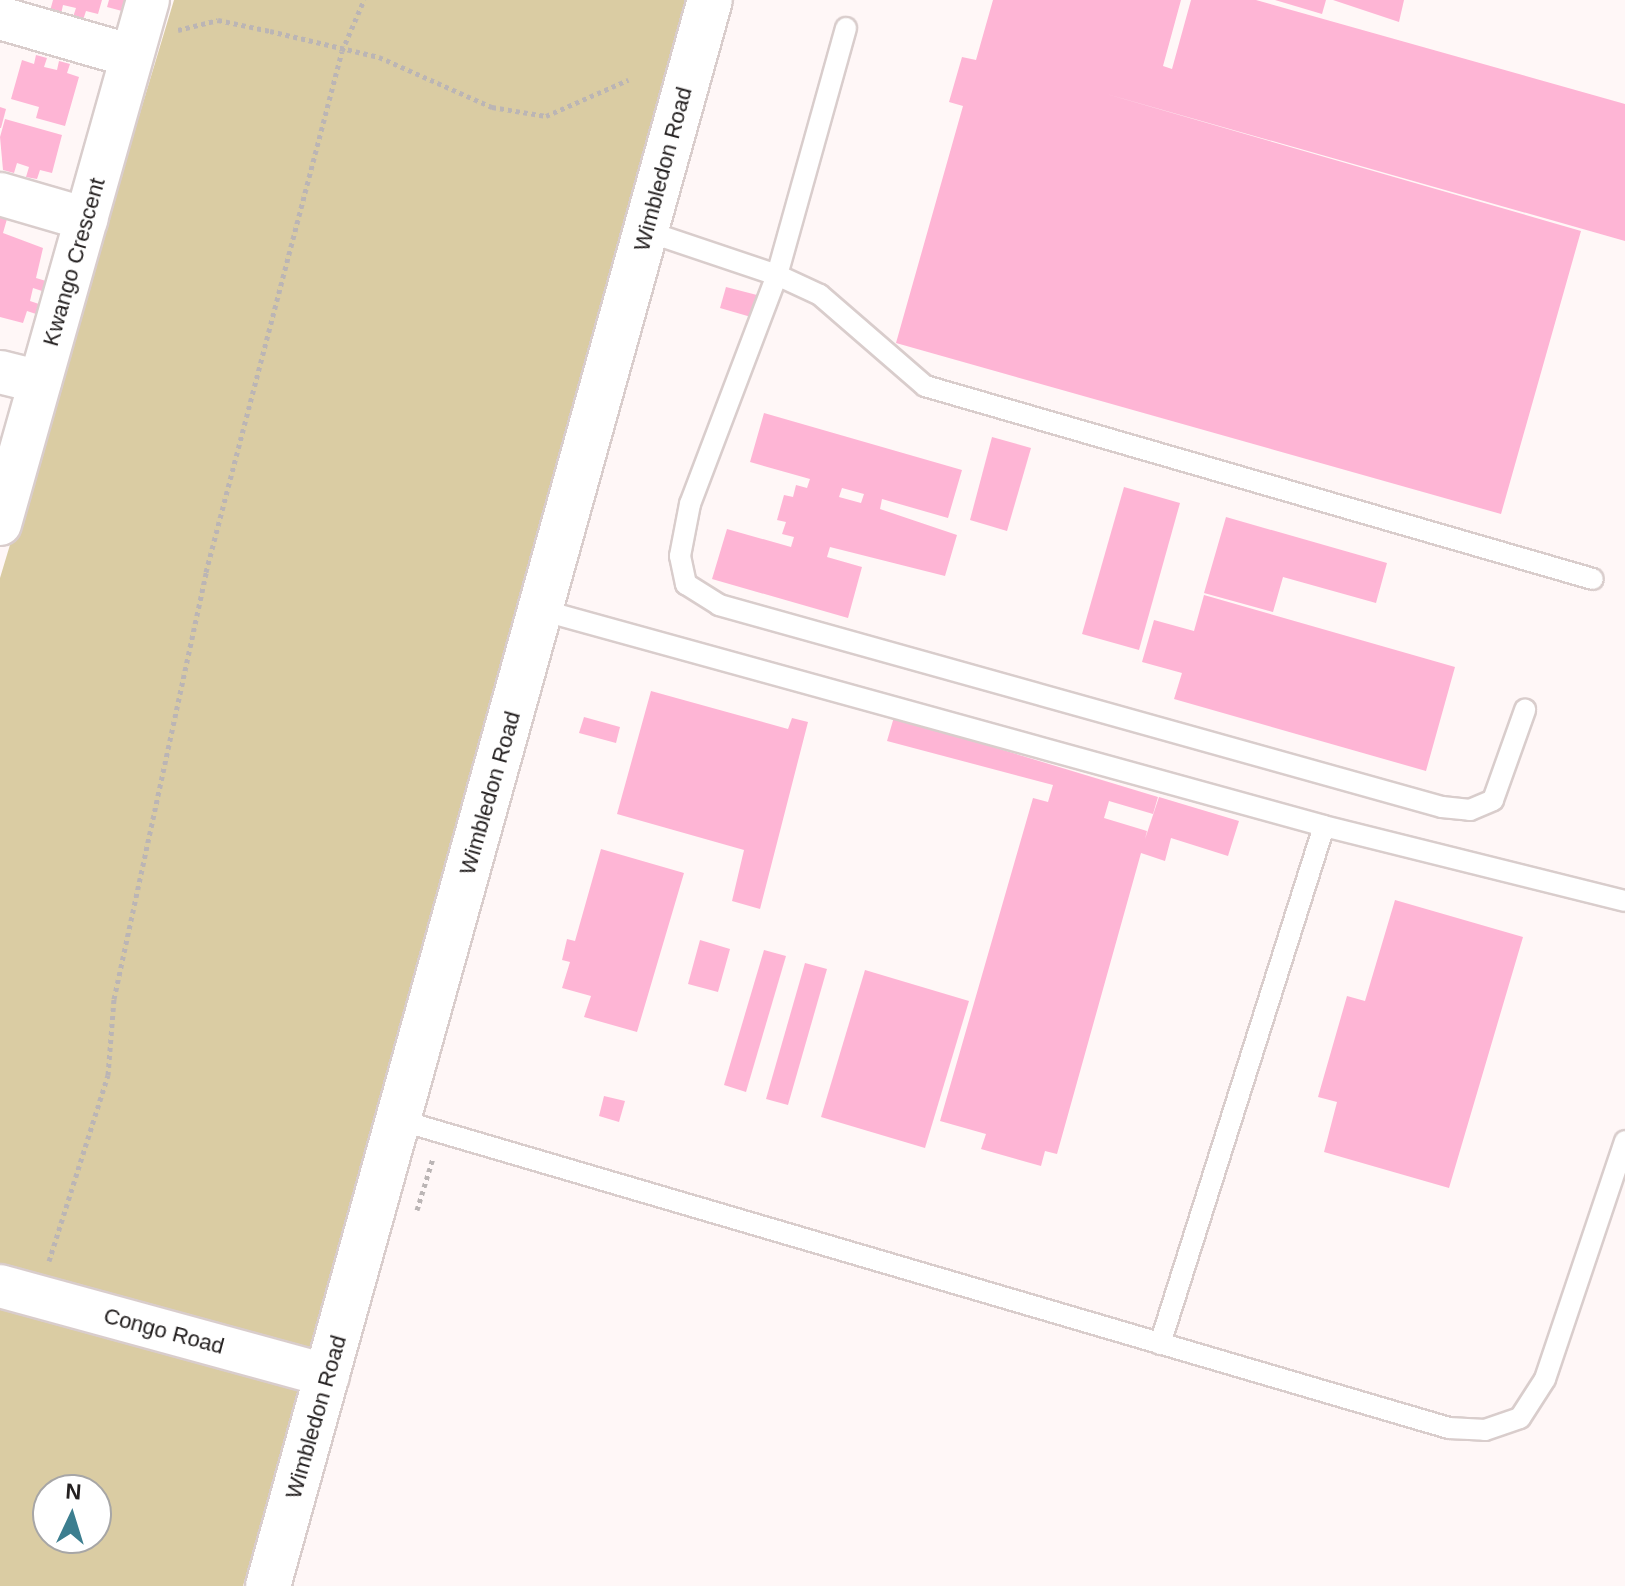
<!DOCTYPE html>
<html>
<head>
<meta charset="utf-8">
<style>
	body { margin:0 }
	#map { position:relative; width:1625px; height:1586px; overflow:hidden; background:#fff7f7; font-family:Helvetica,sans-serif }
	div>[style] { position:absolute }
	[style*='--x'] { left:calc(var(--x)*1px); top:calc(var(--y)*1px); width:calc(var(--w)*1px); rotate:calc(var(--a)*1deg) }
	.green>* { inset:0; background:#dacca3 }
	.building>* { inset:0; background:#feb5d5 }
	.path>* { height:5px; margin-top:-2.5px; transform-origin:0; background:repeating-linear-gradient(90deg,#bbb5b5 0 4px,transparent 0 8px) }
	.roads { filter:drop-shadow(2px 0 #d9cdcc) drop-shadow(-2px 0 #d9cdcc) drop-shadow(0 2px #d9cdcc) drop-shadow(0 -2px #d9cdcc) }
	.lane>* { height:20px; margin:-10px; padding:0 10px; transform-origin:10px; border-radius:10px; background:#fff }
	.street>* { height:42px; margin:-21px; padding:0 21px; transform-origin:21px; border-radius:21px; background:#fff }
	.secondary>* { height:44px; margin:-22px; padding:0 22px; transform-origin:22px; border-radius:22px; background:#fff }
	span { translate:-50% -50%; white-space:nowrap; text-align:center; line-height:1.15; -webkit-text-stroke:8px #fff; paint-order:stroke }
	.street-label { font-size:22px; color:#242020 }
	.north { position:absolute; left:32px; top:1474px; width:80px; height:80px; box-sizing:border-box; background:#fff; border:2px solid #a7a6a6; border-radius:50%; rotate:4deg; font-size:22px; font-weight:700; line-height:32px; text-align:center; color:#242020 }
	.north::after { content:''; display:block; margin:auto; width:28px; height:36px; background:#3c7e8f; clip-path:polygon(50% 0,100% 100%,50% 72%,0 100%) }
</style>
</head>
<body>
<div id="map">
	<div class="green">
		<i style="clip-path:polygon(evenodd,174px 0,686px 0,243px 1586px,0 1586px,0 578px,174px 0,48px 1490px,96px 1490px,96px 1538px,48px 1538px,48px 1490px)"></i>
	</div>
	<div class="building">
		<i style="clip-path:polygon(53px 0,102px 0,98px 14px,86px 11px,83px 20px,73px 17px,76px 8px,63px 5px,61px 14px,50px 11px)"></i>
		<i style="clip-path:polygon(109px 0,126px 0,122px 11px,107px 7px)"></i>
		<i style="clip-path:polygon(993px 0,1181px 0,1163px 66px,1172px 69px,1191px 0,1256px 0,1625px 104px,1625px 241px,1103px 93px,1581px 231px,1501px 514px,896px 343px,963px 106px,949px 102px,962px 57px,976px 60px)"></i>
		<i style="clip-path:polygon(1275px 0,1326px 0,1322px 14px)"></i>
		<i style="clip-path:polygon(1333px 0,1404px 0,1399px 22px)"></i>
		<i style="clip-path:polygon(36px 55px,47px 58px,44px 67px,57px 70px,59px 61px,70px 64px,67px 73px,79px 77px,65px 126px,36px 118px,39px 107px,11px 99px,22px 60px,34px 64px)"></i>
		<i style="clip-path:polygon(0 107px,6px 109px,1px 128px,0 128px)"></i>
		<i style="clip-path:polygon(5px 119px,62px 135px,52px 173px,40px 170px,37px 179px,26px 177px,29px 167px,17px 163px,14px 173px,3px 170px,0 137px)"></i>
		<i style="clip-path:polygon(0 217px,7px 219px,3px 233px,43px 248px,36px 278px,46px 281px,42px 291px,33px 288px,30px 301px,39px 304px,36px 314px,27px 311px,23px 323px,0 317px)"></i>
		<i style="clip-path:polygon(726px 287px,757px 295px,751px 317px,720px 308px)"></i>
		<i style="clip-path:polygon(evenodd,764px 413px,962px 470px,948px 518px,882px 499px,880px 509px,957px 535px,945px 576px,830px 547px,827px 557px,862px 567px,848px 618px,712px 579px,727px 529px,791px 547px,794px 537px,782px 534px,786px 522px,777px 520px,784px 495px,793px 497px,796px 485px,807px 488px,810px 479px,750px 462px,764px 413px,842px 488px,864px 494px,861px 503px,839px 497px,842px 488px)"></i>
		<i style="clip-path:polygon(992px 437px,1031px 448px,1007px 531px,970px 520px)"></i>
		<i style="clip-path:polygon(1124px 487px,1180px 503px,1139px 650px,1082px 634px)"></i>
		<i style="clip-path:polygon(1226px 517px,1387px 563px,1376px 603px,1283px 577px,1273px 612px,1204px 593px)"></i>
		<i style="clip-path:polygon(1204px 595px,1455px 667px,1426px 771px,1174px 699px,1182px 673px,1142px 662px,1154px 620px,1194px 631px)"></i>
		<i style="clip-path:polygon(651px 691px,788px 729px,792px 718px,808px 722px,760px 909px,732px 901px,744px 850px,617px 814px)"></i>
		<i style="clip-path:polygon(584px 717px,620px 727px,616px 743px,579px 733px)"></i>
		<i style="clip-path:polygon(894px 717px,1158px 797px,1153px 814px,1109px 801px,1104px 818px,1147px 831px,1145px 839px,1159px 797px,1239px 821px,1228px 856px,1171px 838px,1165px 861px,1141px 853px,1057px 1154px,1045px 1151px,1041px 1166px,981px 1149px,986px 1134px,940px 1121px,1033px 798px,1048px 802px,1053px 785px,887px 741px)"></i>
		<i style="clip-path:polygon(601px 849px,684px 873px,637px 1032px,584px 1017px,591px 996px,562px 988px,570px 962px,562px 960px,567px 939px,575px 941px)"></i>
		<i style="clip-path:polygon(1395px 900px,1523px 937px,1449px 1188px,1324px 1152px,1337px 1102px,1318px 1097px,1347px 996px,1365px 1001px)"></i>
		<i style="clip-path:polygon(700px 940px,730px 949px,718px 992px,688px 984px)"></i>
		<i style="clip-path:polygon(764px 950px,786px 956px,746px 1092px,724px 1085px)"></i>
		<i style="clip-path:polygon(805px 963px,827px 969px,788px 1105px,766px 1099px)"></i>
		<i style="clip-path:polygon(865px 970px,969px 1001px,925px 1148px,821px 1117px)"></i>
		<i style="clip-path:polygon(604px 1096px,625px 1101px,619px 1122px,599px 1116px)"></i>
	</div>
	<div class="path">
		<i style="--x:178;--y:30;--w:41;--a:-14"></i>
		<i style="--x:218;--y:20;--w:53;--a:11.9"></i>
		<i style="--x:270;--y:31;--w:112;--a:13.4"></i>
		<i style="--x:379;--y:57;--w:124;--a:23.9"></i>
		<i style="--x:492;--y:107;--w:55;--a:9.5"></i>
		<i style="--x:546;--y:116;--w:90;--a:-23.7"></i>
		<i style="--x:417;--y:1210;--w:54;--a:-72.9"></i>
		<i style="--x:49;--y:1261;--w:195;--a:-72.4"></i>
		<i style="--x:108;--y:1075;--w:76;--a:-85.5"></i>
		<i style="--x:114;--y:999;--w:437;--a:-77.8"></i>
		<i style="--x:206;--y:572;--w:538;--a:-75.37"></i>
		<i style="--x:342;--y:51;--w:56;--a:-66.7"></i>
	</div>
	<div class="roads">
		<div class="lane">
			<i style="--x:846;--y:28;--w:256;--a:105.6"></i>
			<i style="--x:777;--y:275;--w:245;--a:110.8"></i>
			<i style="--x:690;--y:504;--w:53;--a:100.9"></i>
			<i style="--x:680;--y:556;--w:29;--a:78"></i>
			<i style="--x:686;--y:584;--w:39;--a:32"></i>
			<i style="--x:719;--y:605;--w:751;--a:15.61"></i>
			<i style="--x:1442;--y:807;--w:28;--a:6"></i>
			<i style="--x:1470;--y:810;--w:25;--a:-23"></i>
			<i style="--x:1493;--y:800;--w:96;--a:-70.4"></i>
			<i style="--x:646;--y:231;--w:138;--a:18.6"></i>
			<i style="--x:777;--y:275;--w:47;--a:24.9"></i>
			<i style="--x:820;--y:295;--w:139;--a:40.9"></i>
			<i style="--x:925;--y:386;--w:695;--a:16.12"></i>
			<i style="--x:541;--y:610;--w:812;--a:15.42"></i>
			<i style="--x:1324;--y:826;--w:310;--a:14"></i>
			<i style="--x:399;--y:1120;--w:1094;--a:16.35"></i>
			<i style="--x:1449;--y:1428;--w:36;--a:3"></i>
			<i style="--x:1485;--y:1430;--w:37;--a:-19"></i>
			<i style="--x:1520;--y:1418;--w:46;--a:-57.3"></i>
			<i style="--x:1545;--y:1379;--w:251;--a:-71.4"></i>
			<i style="--x:1160;--y:1344;--w:543;--a:-72.43"></i>
		</div>
		<div class="street">
			<i style="--x:0;--y:18;--w:137;--a:16.1"></i>
			<i style="--x:0;--y:194;--w:90;--a:16.2"></i>
			<i style="--x:0;--y:372;--w:41;--a:14"></i>
			<i style="--x:0;--y:524;--w:544;--a:-74.23"></i>
			<i style="--x:0;--y:1286;--w:340;--a:15.3"></i>
		</div>
		<div class="secondary">
			<i style="--x:268;--y:1586;--w:1646;--a:-74.43"></i>
		</div>
	</div>
	<div class="street-label">
		<span style="left:663px;top:169px;rotate:-75deg">Wimbledon Road</span>
		<span style="left:74px;top:262px;rotate:-74deg">Kwango Crescent</span>
		<span style="left:490px;top:793px;rotate:-74deg">Wimbledon Road</span>
		<span style="left:164px;top:1331px;rotate:15deg">Congo Road</span>
		<span style="left:316px;top:1417px;rotate:-74deg">Wimbledon Road</span>
	</div>
	<div class="north">N</div>
</div>
</body>
</html>
